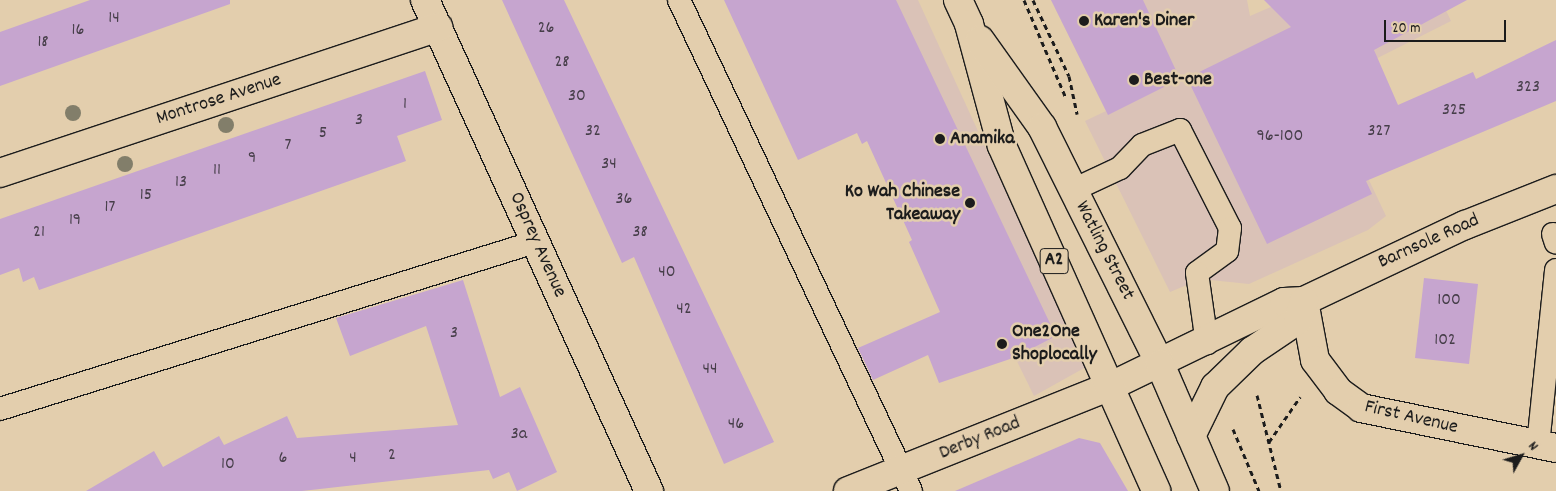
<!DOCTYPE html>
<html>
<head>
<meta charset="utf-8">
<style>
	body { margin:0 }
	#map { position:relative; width:1556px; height:491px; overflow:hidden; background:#e3cead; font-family:Dekko,sans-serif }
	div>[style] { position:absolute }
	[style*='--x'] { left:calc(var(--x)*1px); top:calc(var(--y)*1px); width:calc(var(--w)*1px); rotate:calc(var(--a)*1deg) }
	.built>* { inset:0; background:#dac2b7 }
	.building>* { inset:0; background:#c6a5cf }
	.path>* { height:3px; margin-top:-1.5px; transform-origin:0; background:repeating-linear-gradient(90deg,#1c1c1c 0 5px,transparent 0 9px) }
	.roads { filter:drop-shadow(1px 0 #1c1c1c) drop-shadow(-1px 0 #1c1c1c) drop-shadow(0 1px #1c1c1c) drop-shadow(0 -1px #1c1c1c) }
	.lane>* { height:22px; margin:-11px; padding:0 11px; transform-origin:11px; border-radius:11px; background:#e3cead }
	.street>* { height:28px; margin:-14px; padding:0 14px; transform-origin:14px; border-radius:14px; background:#e3cead }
	.secondary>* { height:28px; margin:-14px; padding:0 14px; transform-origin:14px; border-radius:14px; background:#e3cead }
	.primary>* { height:28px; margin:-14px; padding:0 14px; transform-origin:14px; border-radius:14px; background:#e3cead }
	.trees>* { width:16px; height:16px; margin:-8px; border-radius:50%; background:#827e6a }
	.dots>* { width:14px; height:14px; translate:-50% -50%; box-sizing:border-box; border:2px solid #e3cead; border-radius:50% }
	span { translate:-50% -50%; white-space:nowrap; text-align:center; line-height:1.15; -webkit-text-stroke:5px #e3cead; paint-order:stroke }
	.number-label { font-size:18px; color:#463e49 }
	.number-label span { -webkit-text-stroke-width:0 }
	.shield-label span { padding:1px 4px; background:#e3cead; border:1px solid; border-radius:4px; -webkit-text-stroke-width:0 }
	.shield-label { font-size:19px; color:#1c1c1c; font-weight:700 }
	.poi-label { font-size:20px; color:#1c1c1c; font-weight:700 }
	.left { translate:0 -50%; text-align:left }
	.right { translate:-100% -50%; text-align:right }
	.street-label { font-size:20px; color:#1c1c1c }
	.north { position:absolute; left:1496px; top:431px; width:50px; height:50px; -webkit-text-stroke:4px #e3cead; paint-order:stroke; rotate:51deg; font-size:14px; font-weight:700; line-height:20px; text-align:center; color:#1c1c1c }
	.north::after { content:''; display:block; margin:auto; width:18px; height:22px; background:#1c1c1c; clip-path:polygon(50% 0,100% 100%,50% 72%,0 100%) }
	.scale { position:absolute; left:1384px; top:20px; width:122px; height:22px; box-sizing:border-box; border:2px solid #1c1c1c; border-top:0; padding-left:6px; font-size:15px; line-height:18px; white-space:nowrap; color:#1c1c1c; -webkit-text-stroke:4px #e3cead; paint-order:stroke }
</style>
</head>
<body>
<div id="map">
	<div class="built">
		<i style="clip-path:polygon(840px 0,918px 0,1086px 367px,1034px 396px)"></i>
		<i style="clip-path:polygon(1051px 0,1247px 0,1250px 16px,1282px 2px,1441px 0,1451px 21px,1324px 85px,1386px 216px,1368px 230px,1249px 284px,1201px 279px,1170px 292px,1085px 121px,1106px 111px)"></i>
	</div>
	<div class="building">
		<i style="clip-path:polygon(90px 0,230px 0,230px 4px,0 86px,0 32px)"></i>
		<i style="clip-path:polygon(502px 0,564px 0,774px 442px,724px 464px,634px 257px,622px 263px)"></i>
		<i style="clip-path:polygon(724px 0,896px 0,1056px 336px,1013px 358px,939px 383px,928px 355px,873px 380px,858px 348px,940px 312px,909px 242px,912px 240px,867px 141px,862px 144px,857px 133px,798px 160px)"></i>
		<i style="clip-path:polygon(1051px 0,1143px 0,1180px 79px,1108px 115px)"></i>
		<i style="clip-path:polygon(1264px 0,1467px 0,1374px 50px,1398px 105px,1473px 72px,1476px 79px,1556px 40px,1556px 101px,1366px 181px,1372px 194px,1267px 244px,1187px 78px,1291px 27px)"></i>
		<i style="clip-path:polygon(425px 71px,442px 120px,397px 136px,406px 161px,39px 290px,34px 277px,23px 282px,19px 268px,0 275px,0 219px)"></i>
		<i style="clip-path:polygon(1424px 278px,1478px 284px,1469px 364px,1415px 358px)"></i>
		<i style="clip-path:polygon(463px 280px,500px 397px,520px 387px,557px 472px,517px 491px,509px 472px,493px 479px,489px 470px,302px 491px,86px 491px,154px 451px,163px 467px,219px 436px,224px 445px,287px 416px,297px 438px,458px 425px,426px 326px,350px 356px,336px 318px)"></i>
		<i style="clip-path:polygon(1079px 438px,1100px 443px,1128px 491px,955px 491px)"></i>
	</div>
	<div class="path">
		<i style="--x:1024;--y:0;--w:107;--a:66.8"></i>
		<i style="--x:1033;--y:0;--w:84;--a:64.7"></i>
		<i style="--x:1069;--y:76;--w:39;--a:78"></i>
		<i style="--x:1257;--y:395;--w:99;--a:76"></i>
		<i style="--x:1233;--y:429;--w:67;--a:67.2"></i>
		<i style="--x:1269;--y:442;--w:55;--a:-55.4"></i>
	</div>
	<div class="roads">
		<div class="lane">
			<i style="--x:679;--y:0;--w:543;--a:64.71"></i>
			<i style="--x:1073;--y:190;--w:52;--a:-25.1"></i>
			<i style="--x:1120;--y:168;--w:32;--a:-46"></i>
			<i style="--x:1142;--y:145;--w:41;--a:-21.5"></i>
			<i style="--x:1180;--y:130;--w:110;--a:63"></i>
			<i style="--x:1230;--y:228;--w:23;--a:97"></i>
			<i style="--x:1227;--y:251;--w:37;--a:144"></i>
			<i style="--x:1197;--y:273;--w:71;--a:81.9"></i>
			<i style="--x:1553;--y:234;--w:9;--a:72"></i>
			<i style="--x:0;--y:409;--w:560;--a:-17.34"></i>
			<i style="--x:1538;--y:445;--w:176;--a:-84.1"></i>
		</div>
		<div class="street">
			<i style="--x:425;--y:0;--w:540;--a:65.48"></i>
			<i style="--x:0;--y:173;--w:462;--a:-18.4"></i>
			<i style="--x:1304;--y:301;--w:60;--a:79.4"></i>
			<i style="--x:1315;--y:360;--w:39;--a:53"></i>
			<i style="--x:1338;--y:391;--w:29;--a:36"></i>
			<i style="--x:1361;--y:408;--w:199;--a:11.6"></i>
			<i style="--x:848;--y:491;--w:283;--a:-21.8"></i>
		</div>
		<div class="secondary">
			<i style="--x:1111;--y:386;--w:192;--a:-25.9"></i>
			<i style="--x:1284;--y:302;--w:20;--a:-3"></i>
			<i style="--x:1304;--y:301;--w:178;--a:-25.3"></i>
			<i style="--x:1465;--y:225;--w:98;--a:-21.6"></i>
			<i style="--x:1191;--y:436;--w:55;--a:-63.9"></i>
			<i style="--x:1215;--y:387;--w:52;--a:-44.2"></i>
			<i style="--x:1252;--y:351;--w:55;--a:-34"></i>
			<i style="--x:1298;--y:320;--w:20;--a:-72"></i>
		</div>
		<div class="primary">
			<i style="--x:958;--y:0;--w:26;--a:65"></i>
			<i style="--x:969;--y:24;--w:126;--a:74.9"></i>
			<i style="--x:1002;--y:146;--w:378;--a:65.9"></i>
			<i style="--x:980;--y:40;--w:107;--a:54.5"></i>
			<i style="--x:1042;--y:127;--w:265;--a:63.5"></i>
			<i style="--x:1160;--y:364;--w:138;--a:66.6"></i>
		</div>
	</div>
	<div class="trees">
		<i style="left:73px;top:113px"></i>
		<i style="left:226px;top:125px"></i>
		<i style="left:125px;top:164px"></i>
	</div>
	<div class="dots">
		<i style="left:1084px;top:21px;background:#1c1c1c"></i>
		<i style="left:1134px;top:80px;background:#1c1c1c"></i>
		<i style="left:940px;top:139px;background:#1c1c1c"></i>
		<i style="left:970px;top:203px;background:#1c1c1c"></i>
		<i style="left:1002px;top:344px;background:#1c1c1c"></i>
	</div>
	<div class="number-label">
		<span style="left:114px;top:19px">14</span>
		<span style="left:546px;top:29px">26</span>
		<span style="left:78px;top:31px">16</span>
		<span style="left:43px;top:43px">18</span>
		<span style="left:562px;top:63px">28</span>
		<span style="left:1528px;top:88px">323</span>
		<span style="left:577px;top:97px">30</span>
		<span style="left:405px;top:105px">1</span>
		<span style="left:1454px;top:111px">325</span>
		<span style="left:359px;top:121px">3</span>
		<span style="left:593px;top:132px">32</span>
		<span style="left:1379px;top:132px">327</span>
		<span style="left:323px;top:134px">5</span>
		<span style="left:1280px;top:137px">96-100</span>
		<span style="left:288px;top:146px">7</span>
		<span style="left:252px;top:159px">9</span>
		<span style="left:609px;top:165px">34</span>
		<span style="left:217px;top:171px">11</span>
		<span style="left:181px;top:183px">13</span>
		<span style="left:146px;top:196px">15</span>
		<span style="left:624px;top:200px">36</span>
		<span style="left:110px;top:208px">17</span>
		<span style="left:75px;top:221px">19</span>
		<span style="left:39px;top:233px">21</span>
		<span style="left:640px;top:233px">38</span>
		<span style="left:667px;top:273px">40</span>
		<span style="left:1449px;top:301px">100</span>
		<span style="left:684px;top:310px">42</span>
		<span style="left:454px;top:334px">3</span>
		<span style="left:1445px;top:341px">102</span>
		<span style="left:710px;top:370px">44</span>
		<span style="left:736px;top:425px">46</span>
		<span style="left:519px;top:435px">3a</span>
		<span style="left:392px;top:456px">2</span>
		<span style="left:283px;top:459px">6</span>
		<span style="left:353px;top:459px">4</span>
		<span style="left:228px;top:465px">10</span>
	</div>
	<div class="shield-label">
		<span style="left:1054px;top:261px">A2</span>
	</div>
	<div class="poi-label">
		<span class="left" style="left:1094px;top:21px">Karen's Diner</span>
		<span class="left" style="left:1144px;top:80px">Best-one</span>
		<span class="left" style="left:950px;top:139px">Anamika</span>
		<span class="right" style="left:960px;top:204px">Ko Wah Chinese<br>Takeaway</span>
		<span class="left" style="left:1012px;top:344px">One2One<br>Shoplocally</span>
	</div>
	<div class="street-label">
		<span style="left:219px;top:100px;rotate:-18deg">Montrose Avenue</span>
		<span style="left:1429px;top:242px;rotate:-24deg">Barnsole Road</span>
		<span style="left:537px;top:245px;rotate:66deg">Osprey Avenue</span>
		<span style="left:1104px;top:251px;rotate:63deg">Watling Street</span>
		<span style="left:1411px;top:418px;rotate:13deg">First Avenue</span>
		<span style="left:980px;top:439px;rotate:-22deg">Derby Road</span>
	</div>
	<div class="north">N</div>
	<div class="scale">20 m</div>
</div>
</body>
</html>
